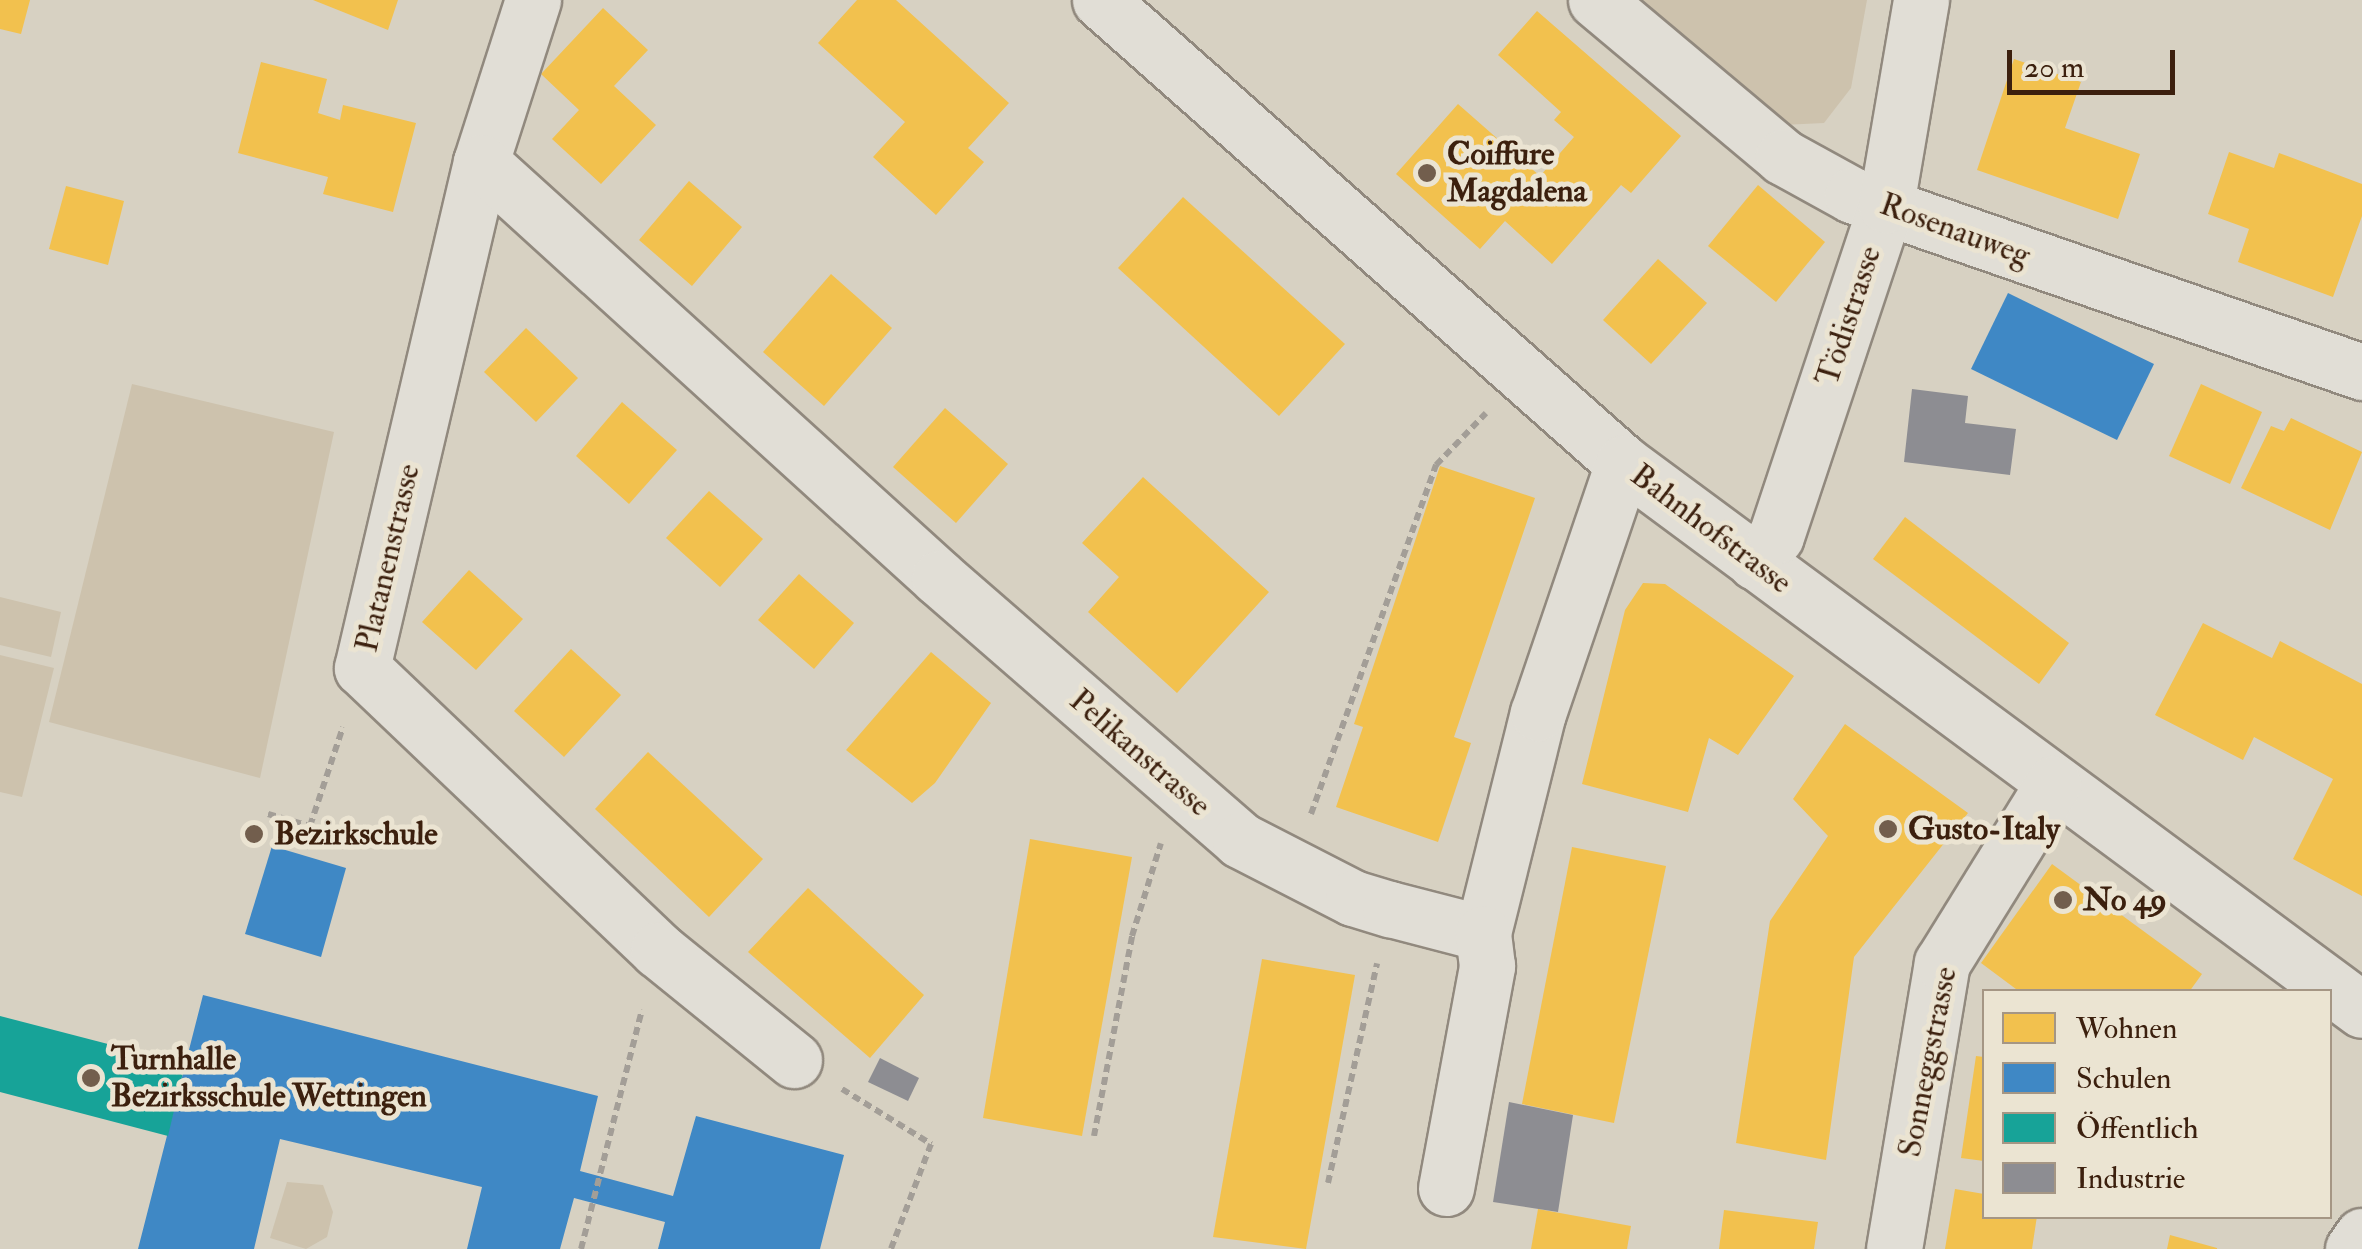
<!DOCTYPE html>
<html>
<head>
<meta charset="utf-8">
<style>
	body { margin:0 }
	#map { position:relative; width:2362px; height:1249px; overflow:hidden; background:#d7d1c2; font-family:"IM FELL Double Pica",serif }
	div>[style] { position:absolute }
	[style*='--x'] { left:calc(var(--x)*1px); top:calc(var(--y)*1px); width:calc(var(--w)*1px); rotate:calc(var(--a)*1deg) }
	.green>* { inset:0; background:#cdc2ad }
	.homes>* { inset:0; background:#f2c14e }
	.schools>* { inset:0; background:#3f88c5 }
	.public>* { inset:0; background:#17a398 }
	.industry>* { inset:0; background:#8d8d92 }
	.path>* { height:6px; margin-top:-3px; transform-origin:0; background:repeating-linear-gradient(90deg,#a39e97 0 8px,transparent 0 13px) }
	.roads { filter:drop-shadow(2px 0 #91897e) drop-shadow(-2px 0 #91897e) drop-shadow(0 2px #91897e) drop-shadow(0 -2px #91897e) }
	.minor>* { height:55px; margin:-27.5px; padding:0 27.5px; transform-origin:27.5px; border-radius:27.5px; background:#e1ded6 }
	.dots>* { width:28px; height:28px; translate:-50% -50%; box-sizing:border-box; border:5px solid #ebe4d2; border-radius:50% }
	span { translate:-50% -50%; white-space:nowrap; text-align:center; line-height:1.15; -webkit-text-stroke:10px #ebe4d2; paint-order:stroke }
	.poi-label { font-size:32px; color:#3c200e; font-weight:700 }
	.left { translate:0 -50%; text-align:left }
	.street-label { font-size:32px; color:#3c200e }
	.legend { position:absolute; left:1982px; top:989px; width:350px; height:230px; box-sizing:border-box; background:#ebe4d2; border:2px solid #a59684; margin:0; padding:12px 18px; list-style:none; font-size:30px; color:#3c200e }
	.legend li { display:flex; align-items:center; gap:20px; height:50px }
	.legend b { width:50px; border:2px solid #a59684 }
	.scale { position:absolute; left:2007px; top:50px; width:168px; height:45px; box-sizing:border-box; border:5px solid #3c200e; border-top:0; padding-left:12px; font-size:30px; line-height:35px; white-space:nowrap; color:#3c200e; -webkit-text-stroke:8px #ebe4d2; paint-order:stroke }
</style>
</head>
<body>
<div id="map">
	<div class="green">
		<i style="clip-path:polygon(1638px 0,1867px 0,1851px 88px,1824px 123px,1782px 125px)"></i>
		<i style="clip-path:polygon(132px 384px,334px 432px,260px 778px,49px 722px)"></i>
		<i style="clip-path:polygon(0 597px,61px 612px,51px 657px,0 645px)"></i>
		<i style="clip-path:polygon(0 655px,54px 668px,22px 797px,0 792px)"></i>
		<i style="clip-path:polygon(287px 1182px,323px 1185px,333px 1212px,327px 1237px,306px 1249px,270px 1238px)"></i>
	</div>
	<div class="homes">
		<i style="clip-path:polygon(0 0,30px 0,21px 34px,0 29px)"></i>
		<i style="clip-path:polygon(313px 0,398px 0,388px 30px)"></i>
		<i style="clip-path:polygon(857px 0,896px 0,1009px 103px,968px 148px,984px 162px,936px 215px,873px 157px,905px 122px,818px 43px)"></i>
		<i style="clip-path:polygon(603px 8px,648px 50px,614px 86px,656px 125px,601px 184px,552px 139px,579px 110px,541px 74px)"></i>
		<i style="clip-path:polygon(1537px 11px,1681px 136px,1631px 193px,1621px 185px,1552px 264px,1505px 221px,1480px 249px,1396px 174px,1458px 104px,1540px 176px,1574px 137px,1554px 120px,1561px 112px,1498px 55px)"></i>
		<i style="clip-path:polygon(2014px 59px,2081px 82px,2065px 128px,2140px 154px,2118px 219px,1977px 170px)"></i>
		<i style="clip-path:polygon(261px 62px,327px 79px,318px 113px,340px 120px,343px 105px,416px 123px,393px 212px,323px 194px,328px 177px,238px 153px)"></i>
		<i style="clip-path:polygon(2229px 152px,2274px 168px,2279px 153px,2362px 184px,2362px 216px,2333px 297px,2238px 262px,2249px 229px,2208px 214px)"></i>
		<i style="clip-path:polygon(689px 181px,742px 227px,692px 286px,639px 240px)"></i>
		<i style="clip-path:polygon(1758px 185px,1825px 242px,1776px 302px,1708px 246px)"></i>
		<i style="clip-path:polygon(66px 186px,124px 201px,108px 265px,49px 249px)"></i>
		<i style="clip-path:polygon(1183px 197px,1345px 344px,1279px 416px,1118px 268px)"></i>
		<i style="clip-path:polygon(1658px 259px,1707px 303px,1651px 364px,1603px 320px)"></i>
		<i style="clip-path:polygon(831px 274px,892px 328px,824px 406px,763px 352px)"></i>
		<i style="clip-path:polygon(526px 328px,578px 378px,536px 422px,484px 372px)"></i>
		<i style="clip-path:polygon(2201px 384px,2262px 412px,2230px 484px,2169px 456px)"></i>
		<i style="clip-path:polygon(622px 402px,677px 450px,629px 504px,576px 456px)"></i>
		<i style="clip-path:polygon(945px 408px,1008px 464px,956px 523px,893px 467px)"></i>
		<i style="clip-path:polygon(2291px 418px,2362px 452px,2330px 530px,2241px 488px,2271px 426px,2284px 431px)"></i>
		<i style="clip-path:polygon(1440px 466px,1535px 498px,1454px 737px,1471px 743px,1438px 842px,1336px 807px,1363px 727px,1354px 724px)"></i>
		<i style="clip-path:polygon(1143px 477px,1269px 592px,1177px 693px,1088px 612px,1119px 577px,1082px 543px)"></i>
		<i style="clip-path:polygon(709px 491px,763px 539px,720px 587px,666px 538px)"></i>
		<i style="clip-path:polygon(1905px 517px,2069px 643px,2039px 684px,1873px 559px)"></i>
		<i style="clip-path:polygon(469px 570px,523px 619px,476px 670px,422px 622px)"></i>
		<i style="clip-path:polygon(799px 574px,854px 623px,814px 669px,758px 620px)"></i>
		<i style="clip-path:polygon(1643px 583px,1665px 584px,1794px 676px,1738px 755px,1709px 738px,1688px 812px,1582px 784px,1625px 610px)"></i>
		<i style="clip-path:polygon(2203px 623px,2272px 658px,2280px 641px,2362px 684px,2362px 896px,2293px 859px,2333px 779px,2254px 737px,2243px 760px,2155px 715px)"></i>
		<i style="clip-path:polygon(571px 649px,621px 695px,564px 757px,514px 711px)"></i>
		<i style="clip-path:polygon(931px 652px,991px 703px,935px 783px,912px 803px,846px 750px)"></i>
		<i style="clip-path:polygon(1845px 724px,1968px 813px,1854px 957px,1826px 1160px,1736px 1143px,1770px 921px,1828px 836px,1793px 799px)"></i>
		<i style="clip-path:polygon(648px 752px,763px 859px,709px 917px,595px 809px)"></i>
		<i style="clip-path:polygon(1030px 839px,1132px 857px,1082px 1136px,983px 1118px)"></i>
		<i style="clip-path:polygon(1572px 847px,1666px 866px,1614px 1123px,1522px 1104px)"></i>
		<i style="clip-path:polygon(2052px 864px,2202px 974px,2189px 992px,2020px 992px,1981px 963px)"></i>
		<i style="clip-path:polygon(808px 888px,924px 995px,870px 1058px,748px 952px)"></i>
		<i style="clip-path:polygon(1262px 959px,1355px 975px,1306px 1249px,1213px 1237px)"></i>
		<i style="clip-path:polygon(1976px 1056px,1984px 1057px,1984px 1161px,1961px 1158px)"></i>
		<i style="clip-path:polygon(1955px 1189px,1984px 1194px,1984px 1216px,2037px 1216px,2032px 1249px,1945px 1249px)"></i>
		<i style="clip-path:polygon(1538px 1209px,1631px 1226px,1627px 1249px,1531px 1249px)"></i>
		<i style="clip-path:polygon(1724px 1210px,1818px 1222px,1814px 1249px,1719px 1249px)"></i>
		<i style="clip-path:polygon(2170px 1235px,2217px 1248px,2217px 1249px,2167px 1249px)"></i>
	</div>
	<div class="schools">
		<i style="clip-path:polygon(2008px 293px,2154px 364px,2117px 440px,1971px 369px)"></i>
		<i style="clip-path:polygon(272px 846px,346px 868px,321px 957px,245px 934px)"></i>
		<i style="clip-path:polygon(203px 995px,598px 1096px,580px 1171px,673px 1196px,696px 1116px,844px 1155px,820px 1249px,658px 1249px,665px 1222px,574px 1198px,560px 1249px,467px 1249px,482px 1187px,280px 1139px,254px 1249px,138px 1249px)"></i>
	</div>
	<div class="public">
		<i style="clip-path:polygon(0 1016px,185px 1064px,168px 1136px,0 1092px)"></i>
	</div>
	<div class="industry">
		<i style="clip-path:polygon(1912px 389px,1968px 396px,1965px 423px,2016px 429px,2010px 475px,1904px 462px)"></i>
		<i style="clip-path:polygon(880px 1058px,919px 1078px,908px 1101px,868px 1082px)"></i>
		<i style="clip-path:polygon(1509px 1102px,1573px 1115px,1558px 1212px,1493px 1202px)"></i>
	</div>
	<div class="path">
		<i style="--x:268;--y:814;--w:44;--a:15.9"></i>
		<i style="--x:310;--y:826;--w:104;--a:-71.6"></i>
		<i style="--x:1311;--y:814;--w:371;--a:-70.3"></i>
		<i style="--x:1436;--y:465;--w:72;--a:-46.1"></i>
		<i style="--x:842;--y:1089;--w:105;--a:31.7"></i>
		<i style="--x:931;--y:1144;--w:112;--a:110.9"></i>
		<i style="--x:1094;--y:1136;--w:204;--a:-79.2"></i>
		<i style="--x:1132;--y:936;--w:97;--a:-72.7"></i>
		<i style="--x:1328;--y:1183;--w:225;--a:-77.4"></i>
		<i style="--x:581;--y:1249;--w:247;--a:-75.7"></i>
	</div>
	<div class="roads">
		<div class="minor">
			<i style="--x:533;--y:0;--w:170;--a:107.8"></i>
			<i style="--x:481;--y:162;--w:520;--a:103.23"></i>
			<i style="--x:362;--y:668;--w:409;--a:43.6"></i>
			<i style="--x:658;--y:950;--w:175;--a:39"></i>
			<i style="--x:1100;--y:0;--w:698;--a:41.52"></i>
			<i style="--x:1623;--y:463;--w:919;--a:36.51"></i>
			<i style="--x:1596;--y:0;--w:244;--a:40"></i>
			<i style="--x:1783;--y:157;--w:79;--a:28.8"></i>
			<i style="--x:1852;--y:195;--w:540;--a:19.14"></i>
			<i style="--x:481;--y:162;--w:619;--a:42.25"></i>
			<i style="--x:939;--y:578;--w:399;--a:41"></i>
			<i style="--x:1240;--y:840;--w:127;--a:27.2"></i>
			<i style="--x:1353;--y:898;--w:39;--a:17"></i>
			<i style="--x:1390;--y:909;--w:96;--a:14.5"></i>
			<i style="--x:1483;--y:933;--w:227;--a:-76"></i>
			<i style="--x:1538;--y:713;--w:264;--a:-71.2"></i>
			<i style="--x:1755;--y:562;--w:33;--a:-51"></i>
			<i style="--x:1776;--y:536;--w:349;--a:-71.6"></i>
			<i style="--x:1886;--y:205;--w:208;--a:-80.3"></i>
			<i style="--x:1446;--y:1188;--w:226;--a:-79.5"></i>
			<i style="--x:1487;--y:966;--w:33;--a:-97"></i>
			<i style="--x:1894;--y:1249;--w:290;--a:-80.5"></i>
			<i style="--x:1942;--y:963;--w:211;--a:-58.2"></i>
			<i style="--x:2353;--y:1249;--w:16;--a:-55"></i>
		</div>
	</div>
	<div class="dots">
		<i style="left:1427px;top:173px;background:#725e4d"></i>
		<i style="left:1888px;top:829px;background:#725e4d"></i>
		<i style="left:254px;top:834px;background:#725e4d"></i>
		<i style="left:2063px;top:900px;background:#725e4d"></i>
		<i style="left:91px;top:1078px;background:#725e4d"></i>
	</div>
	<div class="poi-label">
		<span class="left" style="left:1447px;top:173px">Coiffure<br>Magdalena</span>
		<span class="left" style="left:1908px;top:829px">Gusto-Italy</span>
		<span class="left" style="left:274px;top:834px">Bezirkschule</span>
		<span class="left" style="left:2083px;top:900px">No 49</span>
		<span class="left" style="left:111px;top:1078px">Turnhalle<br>Bezirksschule Wettingen</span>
	</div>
	<div class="street-label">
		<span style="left:1955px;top:230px;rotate:20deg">Rosenauweg</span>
		<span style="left:1849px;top:316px;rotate:-72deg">Tödistrasse</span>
		<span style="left:1711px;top:529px;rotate:37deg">Bahnhofstrasse</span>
		<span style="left:388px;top:558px;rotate:-77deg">Platanenstrasse</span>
		<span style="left:1140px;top:753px;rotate:41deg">Pelikanstrasse</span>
		<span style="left:1928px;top:1062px;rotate:-79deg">Sonneggstrasse</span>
	</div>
	<ul class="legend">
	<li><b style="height:28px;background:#f2c14e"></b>Wohnen</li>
	<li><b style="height:28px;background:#3f88c5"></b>Schulen</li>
	<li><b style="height:28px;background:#17a398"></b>Öffentlich</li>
	<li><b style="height:28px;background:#8d8d92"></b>Industrie</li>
	</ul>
	<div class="scale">20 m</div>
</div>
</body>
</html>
